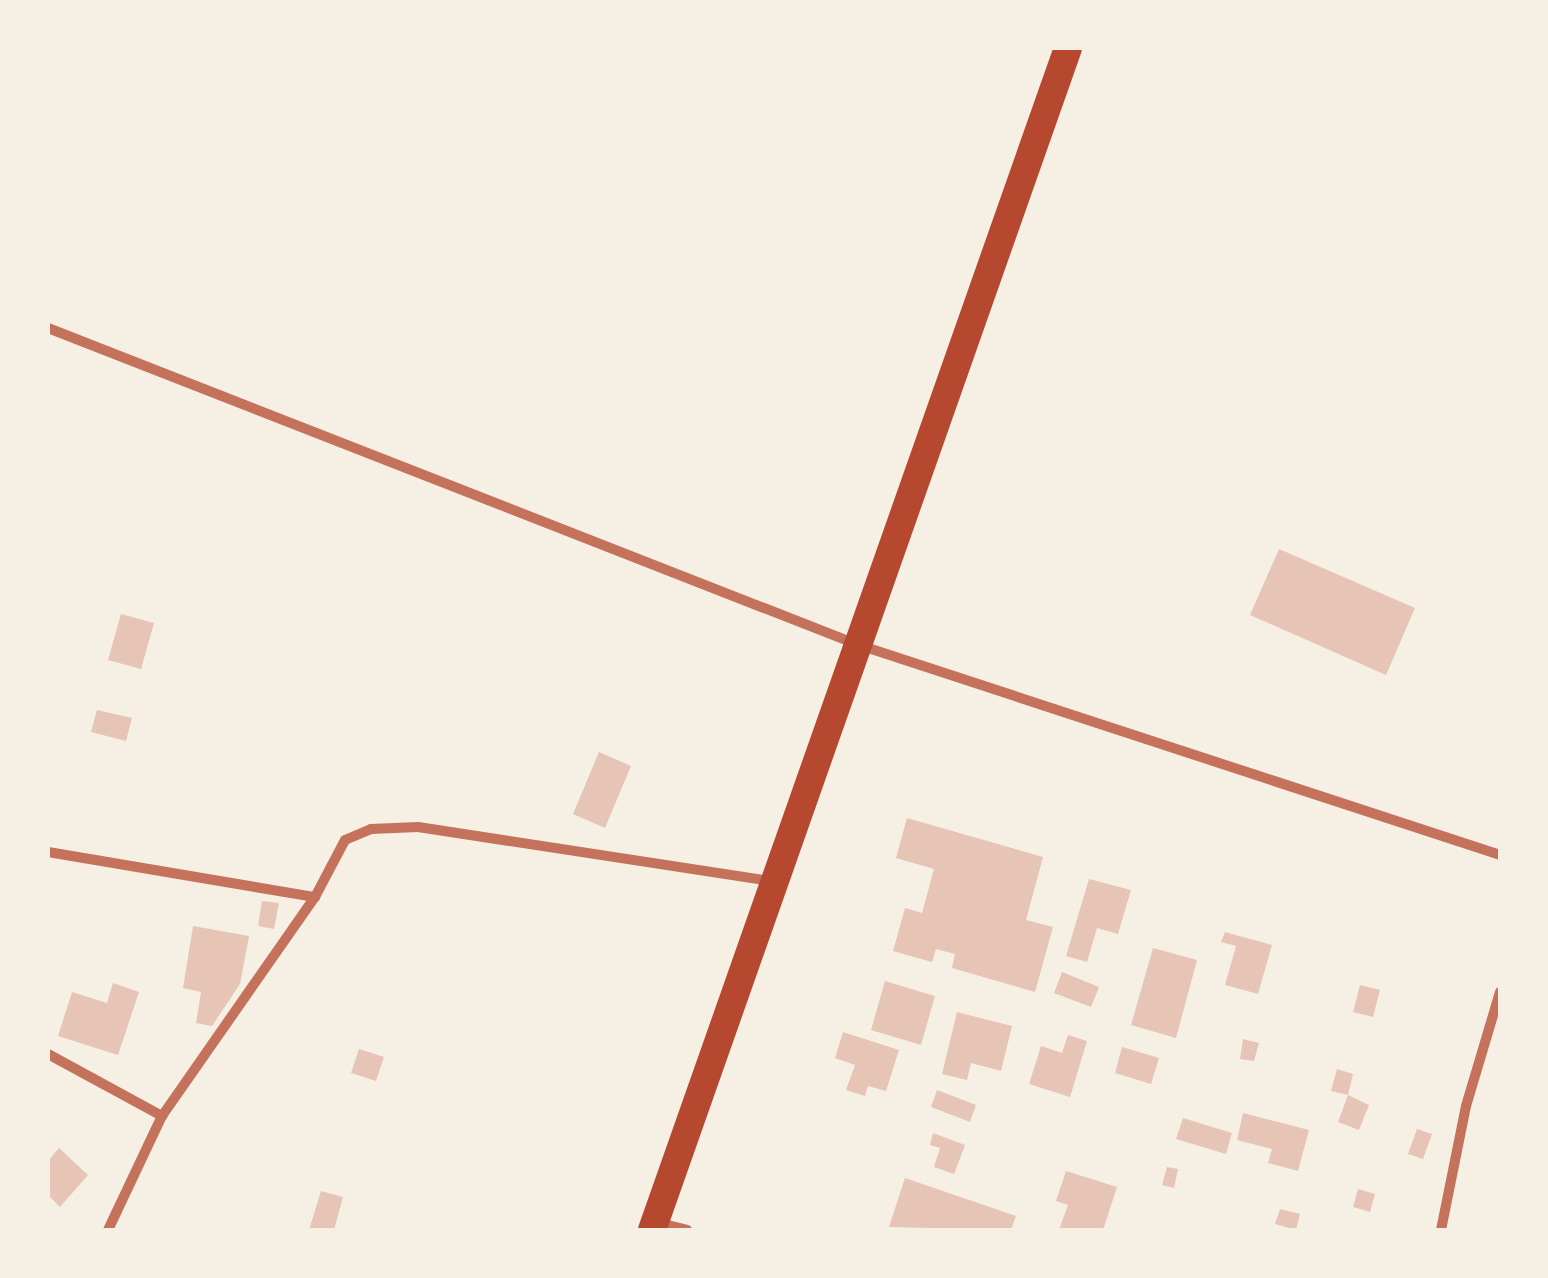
<!DOCTYPE html>
<html>
<head>
<meta charset="utf-8">
<style>
	body { margin:0 }
	#map { position:relative; width:1548px; height:1278px; overflow:hidden; background:#f6efe4; font-family:Commissioner,sans-serif }
	div>[style] { position:absolute }
	[style*='--x'] { left:calc(var(--x)*1px); top:calc(var(--y)*1px); width:calc(var(--w)*1px); rotate:calc(var(--a)*1deg) }
	.building>* { inset:0; background:#e6c5b7 }
	.minor>* { height:10px; margin:-5px; padding:0 5px; transform-origin:5px; border-radius:5px; background:#c5725c }
	.trunk>* { height:28px; margin:-14px; padding:0 14px; transform-origin:14px; border-radius:14px; background:#b5482f }
	span { translate:-50% -50%; white-space:nowrap; text-align:center; line-height:1.15; -webkit-text-stroke:8px #f6efe4; paint-order:stroke }
	.frame { position:absolute; inset:0; border:50px solid #f6efe4; pointer-events:none }
</style>
</head>
<body>
<div id="map">
	<div class="building">
		<i style="clip-path:polygon(1279px 549px,1415px 608px,1386px 675px,1250px 615px)"></i>
		<i style="clip-path:polygon(121px 614px,154px 623px,141px 669px,108px 660px)"></i>
		<i style="clip-path:polygon(97px 710px,132px 718px,126px 741px,91px 732px)"></i>
		<i style="clip-path:polygon(599px 752px,631px 766px,605px 828px,573px 814px)"></i>
		<i style="clip-path:polygon(907px 818px,1043px 857px,1026px 920px,1053px 927px,1035px 992px,952px 968px,955px 954px,936px 949px,932px 962px,893px 951px,905px 908px,922px 913px,934px 869px,896px 858px)"></i>
		<i style="clip-path:polygon(1089px 879px,1131px 890px,1118px 934px,1097px 928px,1087px 962px,1066px 956px)"></i>
		<i style="clip-path:polygon(262px 901px,279px 903px,274px 929px,258px 926px)"></i>
		<i style="clip-path:polygon(193px 926px,249px 936px,240px 984px,212px 1026px,196px 1023px,201px 992px,183px 988px)"></i>
		<i style="clip-path:polygon(1225px 932px,1272px 945px,1258px 994px,1225px 985px,1236px 946px,1221px 942px)"></i>
		<i style="clip-path:polygon(1153px 948px,1197px 960px,1176px 1038px,1131px 1025px)"></i>
		<i style="clip-path:polygon(1062px 972px,1099px 987px,1091px 1007px,1054px 993px)"></i>
		<i style="clip-path:polygon(885px 981px,935px 996px,921px 1045px,871px 1030px)"></i>
		<i style="clip-path:polygon(113px 983px,139px 992px,118px 1055px,58px 1036px,72px 992px,107px 1003px)"></i>
		<i style="clip-path:polygon(1360px 985px,1380px 990px,1373px 1017px,1353px 1012px)"></i>
		<i style="clip-path:polygon(957px 1012px,1012px 1026px,1001px 1071px,971px 1063px,967px 1080px,942px 1074px)"></i>
		<i style="clip-path:polygon(843px 1032px,899px 1050px,886px 1091px,868px 1086px,865px 1096px,846px 1090px,855px 1065px,835px 1058px)"></i>
		<i style="clip-path:polygon(1068px 1035px,1087px 1041px,1070px 1097px,1029px 1084px,1041px 1046px,1062px 1053px)"></i>
		<i style="clip-path:polygon(1243px 1039px,1259px 1043px,1254px 1061px,1240px 1059px)"></i>
		<i style="clip-path:polygon(1122px 1047px,1159px 1058px,1151px 1084px,1115px 1073px)"></i>
		<i style="clip-path:polygon(359px 1049px,384px 1057px,376px 1081px,351px 1073px)"></i>
		<i style="clip-path:polygon(1337px 1069px,1353px 1074px,1348px 1095px,1331px 1091px)"></i>
		<i style="clip-path:polygon(937px 1090px,976px 1105px,970px 1122px,931px 1107px)"></i>
		<i style="clip-path:polygon(1348px 1095px,1369px 1105px,1359px 1130px,1338px 1122px)"></i>
		<i style="clip-path:polygon(1243px 1113px,1309px 1130px,1298px 1171px,1268px 1163px,1272px 1149px,1237px 1140px)"></i>
		<i style="clip-path:polygon(1183px 1118px,1232px 1133px,1226px 1154px,1176px 1139px)"></i>
		<i style="clip-path:polygon(1417px 1129px,1432px 1134px,1423px 1159px,1408px 1154px)"></i>
		<i style="clip-path:polygon(933px 1133px,965px 1145px,954px 1174px,934px 1167px,940px 1148px,930px 1145px)"></i>
		<i style="clip-path:polygon(59px 1148px,88px 1175px,60px 1207px,48px 1195px,48px 1161px)"></i>
		<i style="clip-path:polygon(1167px 1167px,1178px 1169px,1174px 1188px,1162px 1185px)"></i>
		<i style="clip-path:polygon(1066px 1171px,1117px 1187px,1103px 1230px,1059px 1230px,1068px 1205px,1056px 1201px)"></i>
		<i style="clip-path:polygon(905px 1178px,1016px 1216px,1011px 1230px,889px 1227px)"></i>
		<i style="clip-path:polygon(1358px 1189px,1375px 1194px,1370px 1212px,1353px 1207px)"></i>
		<i style="clip-path:polygon(321px 1191px,343px 1197px,334px 1230px,309px 1230px)"></i>
		<i style="clip-path:polygon(1280px 1209px,1300px 1214px,1296px 1230px,1275px 1224px)"></i>
	</div>
	<div class="minor">
		<i style="--x:48;--y:328;--w:868;--a:21.36"></i>
		<i style="--x:856;--y:644;--w:678;--a:18.14"></i>
		<i style="--x:48;--y:852;--w:271;--a:9.6"></i>
		<i style="--x:48;--y:1054;--w:130;--a:28.5"></i>
		<i style="--x:656;--y:1222;--w:32;--a:14"></i>
		<i style="--x:108;--y:1230;--w:126;--a:-64.7"></i>
		<i style="--x:162;--y:1116;--w:267;--a:-55.1"></i>
		<i style="--x:315;--y:897;--w:64;--a:-62.2"></i>
		<i style="--x:345;--y:840;--w:28;--a:-23"></i>
		<i style="--x:371;--y:829;--w:47;--a:-2.4"></i>
		<i style="--x:418;--y:827;--w:357;--a:8.7"></i>
		<i style="--x:1441;--y:1230;--w:126;--a:-78.6"></i>
		<i style="--x:1466;--y:1106;--w:119;--a:-73.4"></i>
	</div>
	<div class="trunk">
		<i style="--x:652;--y:1230;--w:1253;--a:-70.61"></i>
	</div>
	<div class="frame"></div>
</div>
</body>
</html>
